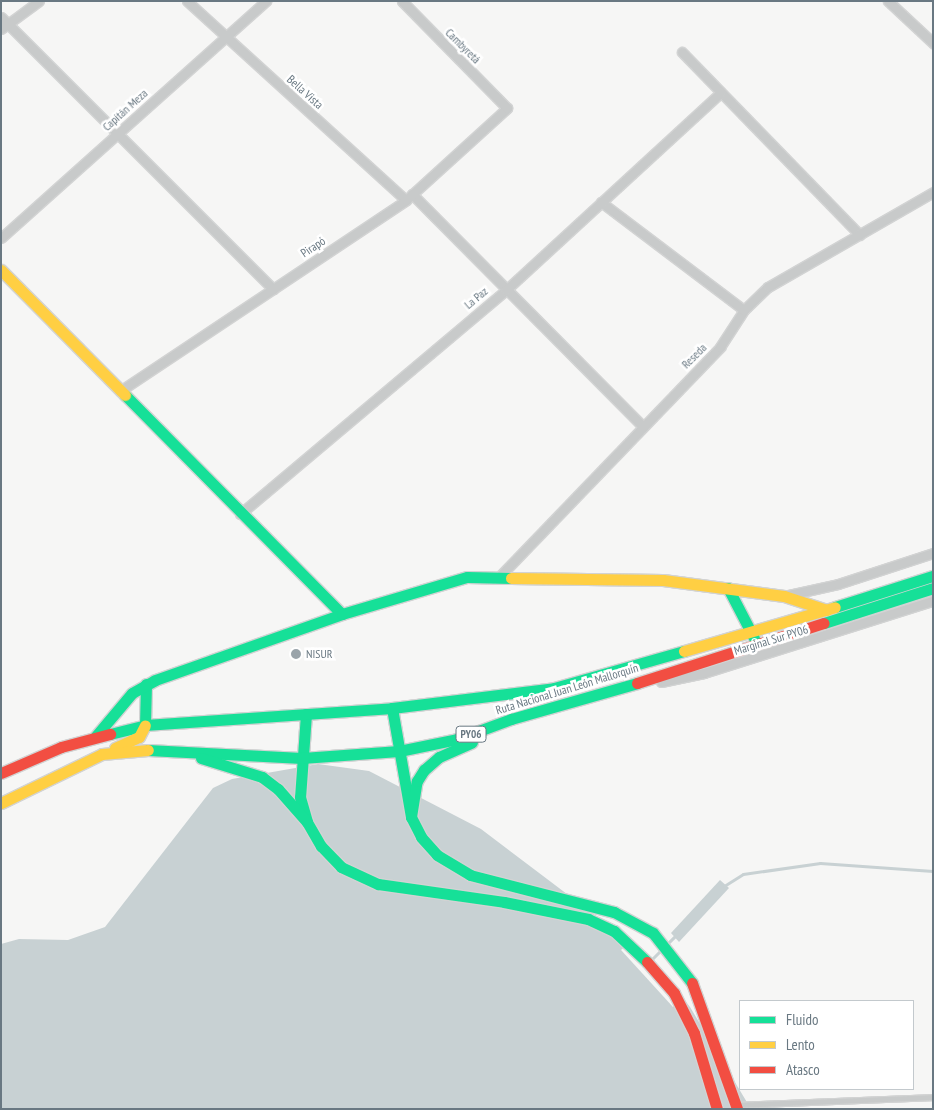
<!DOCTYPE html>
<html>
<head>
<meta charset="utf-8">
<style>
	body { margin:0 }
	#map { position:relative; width:934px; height:1110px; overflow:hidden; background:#f6f6f5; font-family:"PT Sans Narrow",sans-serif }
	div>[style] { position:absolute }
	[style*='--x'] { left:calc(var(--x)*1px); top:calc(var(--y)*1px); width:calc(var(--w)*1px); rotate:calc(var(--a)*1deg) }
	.water>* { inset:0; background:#c8d1d3 }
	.pier>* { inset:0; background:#f6f6f5 }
	.stream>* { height:3px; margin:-1.5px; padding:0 1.5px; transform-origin:1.5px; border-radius:1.5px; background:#c8d1d3 }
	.roads { filter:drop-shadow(1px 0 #d2d3d3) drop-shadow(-1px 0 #d2d3d3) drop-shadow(0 1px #d2d3d3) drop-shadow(0 -1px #d2d3d3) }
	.lane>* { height:4.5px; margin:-2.25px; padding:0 2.25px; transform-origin:2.25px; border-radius:2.25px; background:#c8caca }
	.street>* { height:9px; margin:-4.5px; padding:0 4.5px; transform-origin:4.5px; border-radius:4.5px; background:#c8caca }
	.fast>* { height:11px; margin:-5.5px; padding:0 5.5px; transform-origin:5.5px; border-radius:5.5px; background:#16e098 }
	.slow>* { height:11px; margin:-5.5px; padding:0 5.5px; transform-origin:5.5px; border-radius:5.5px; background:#ffcf43 }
	.jam>* { height:11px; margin:-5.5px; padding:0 5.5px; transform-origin:5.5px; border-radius:5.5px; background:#f24e42 }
	.dots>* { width:14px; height:14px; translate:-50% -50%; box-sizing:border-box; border:2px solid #fff; border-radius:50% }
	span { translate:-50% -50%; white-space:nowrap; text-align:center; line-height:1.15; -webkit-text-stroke:5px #fff; paint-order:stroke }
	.shield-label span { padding:1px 4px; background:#fff; border:1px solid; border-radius:4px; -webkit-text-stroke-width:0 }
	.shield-label { font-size:11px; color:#697882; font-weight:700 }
	.street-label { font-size:12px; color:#697882 }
	.poi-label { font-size:12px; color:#697882 }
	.left { translate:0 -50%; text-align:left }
	.frame { position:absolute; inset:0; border:2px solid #697882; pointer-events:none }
	.legend { position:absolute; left:739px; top:1000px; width:175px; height:90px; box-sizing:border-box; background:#fff; border:1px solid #c3c9cd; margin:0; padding:6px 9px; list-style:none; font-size:15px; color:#697882 }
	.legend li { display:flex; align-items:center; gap:10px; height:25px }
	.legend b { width:25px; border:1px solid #c3c9cd }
</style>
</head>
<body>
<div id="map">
	<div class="water">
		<i style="clip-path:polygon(318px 764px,369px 771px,481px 829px,649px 956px,690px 1007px,751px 1109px,1px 1109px,1px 944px,19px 939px,68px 940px,105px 927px,213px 788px,232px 779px)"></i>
		<i style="clip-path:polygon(720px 880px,729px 888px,679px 942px,671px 933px)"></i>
	</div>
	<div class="pier">
		<i style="clip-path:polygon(632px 940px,650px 954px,685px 996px,673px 1007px,621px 950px)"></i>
	</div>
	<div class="stream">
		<i style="--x:724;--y:886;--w:22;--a:-32"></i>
		<i style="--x:743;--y:874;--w:78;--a:-8.1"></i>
		<i style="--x:820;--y:863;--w:113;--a:4"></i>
		<i style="--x:650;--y:961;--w:38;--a:-45"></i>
	</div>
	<div class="roads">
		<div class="lane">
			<i style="--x:737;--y:1105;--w:196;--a:-2.3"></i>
		</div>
		<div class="street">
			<i style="--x:187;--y:1;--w:296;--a:42.3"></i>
			<i style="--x:888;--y:1;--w:62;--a:43"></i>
			<i style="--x:1;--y:17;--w:385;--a:45"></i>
			<i style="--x:1;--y:29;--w:47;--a:-36.4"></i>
			<i style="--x:682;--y:52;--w:255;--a:45.8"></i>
			<i style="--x:412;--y:194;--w:327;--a:45.2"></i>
			<i style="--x:601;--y:202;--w:179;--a:37.1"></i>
			<i style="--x:1;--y:238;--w:356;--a:-41.8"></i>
			<i style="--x:120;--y:391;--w:344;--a:-33.7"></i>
			<i style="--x:406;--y:200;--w:137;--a:-42.3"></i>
			<i style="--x:507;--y:108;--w:150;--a:-134.5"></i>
			<i style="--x:240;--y:514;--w:348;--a:-40.1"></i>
			<i style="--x:506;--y:290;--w:291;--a:-42.6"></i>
			<i style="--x:500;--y:576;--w:318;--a:-46.1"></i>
			<i style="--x:720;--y:347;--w:44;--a:-57"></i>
			<i style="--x:744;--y:310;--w:33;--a:-44"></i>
			<i style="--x:768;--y:287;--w:190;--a:-29.9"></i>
			<i style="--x:784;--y:596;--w:55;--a:-12.5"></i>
			<i style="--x:838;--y:584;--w:100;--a:-18.1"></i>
			<i style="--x:661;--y:682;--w:44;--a:-11.8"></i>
			<i style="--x:704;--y:673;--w:240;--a:-17.5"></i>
		</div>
		<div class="fast">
			<i style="--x:125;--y:395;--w:308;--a:45.3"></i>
			<i style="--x:728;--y:588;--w:56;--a:62.5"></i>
			<i style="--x:835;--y:607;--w:103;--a:-17.6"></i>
			<i style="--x:824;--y:623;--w:114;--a:-17.8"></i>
			<i style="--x:392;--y:708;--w:111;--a:80.1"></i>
			<i style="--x:411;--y:817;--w:22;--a:63"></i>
			<i style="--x:421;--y:837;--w:24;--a:48"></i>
			<i style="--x:437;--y:855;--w:39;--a:31"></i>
			<i style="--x:470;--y:875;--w:149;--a:14.4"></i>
			<i style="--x:614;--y:912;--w:44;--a:28.3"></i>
			<i style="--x:653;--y:933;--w:63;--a:52"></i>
			<i style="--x:306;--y:714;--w:83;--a:94.1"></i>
			<i style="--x:300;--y:797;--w:26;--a:74"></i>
			<i style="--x:307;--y:822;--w:28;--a:60"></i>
			<i style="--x:321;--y:846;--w:29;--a:46"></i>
			<i style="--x:341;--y:867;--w:41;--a:24.7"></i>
			<i style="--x:378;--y:884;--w:127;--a:8.1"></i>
			<i style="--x:504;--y:902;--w:86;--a:11.4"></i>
			<i style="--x:588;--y:919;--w:29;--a:25"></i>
			<i style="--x:614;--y:931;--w:45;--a:43.2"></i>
			<i style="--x:145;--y:725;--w:41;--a:-88.6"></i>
			<i style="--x:110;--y:734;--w:36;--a:-14"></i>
			<i style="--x:145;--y:725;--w:248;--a:-3.9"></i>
			<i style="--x:392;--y:708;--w:163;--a:-7"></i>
			<i style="--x:554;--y:688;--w:135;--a:-15.9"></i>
			<i style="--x:95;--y:737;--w:57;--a:-49.9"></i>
			<i style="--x:132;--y:693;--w:26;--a:-29"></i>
			<i style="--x:155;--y:680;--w:198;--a:-19.4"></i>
			<i style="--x:342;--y:614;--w:130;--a:-16.5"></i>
			<i style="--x:467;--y:577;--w:44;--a:1.3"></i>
			<i style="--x:148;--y:750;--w:154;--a:3"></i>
			<i style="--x:302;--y:758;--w:97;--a:-4.1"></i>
			<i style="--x:399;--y:751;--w:59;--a:-11.7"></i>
			<i style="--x:457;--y:739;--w:58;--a:-20.3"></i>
			<i style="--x:511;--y:719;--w:131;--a:-15.9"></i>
			<i style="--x:201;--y:758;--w:64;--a:17.3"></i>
			<i style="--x:262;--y:777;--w:20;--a:37"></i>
			<i style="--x:278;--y:789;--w:44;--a:48.7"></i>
			<i style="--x:411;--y:817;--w:36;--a:-81"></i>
			<i style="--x:417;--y:781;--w:13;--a:-58"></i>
			<i style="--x:424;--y:770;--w:20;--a:-41"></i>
			<i style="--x:439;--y:757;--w:36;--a:-24"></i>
		</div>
		<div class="slow">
			<i style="--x:1;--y:270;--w:176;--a:45.2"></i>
			<i style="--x:511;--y:578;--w:152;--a:0.8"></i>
			<i style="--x:663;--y:580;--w:122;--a:7.5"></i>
			<i style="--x:784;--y:596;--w:45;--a:18"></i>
			<i style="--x:684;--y:651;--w:157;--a:-16.2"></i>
			<i style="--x:115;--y:748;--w:26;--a:-25"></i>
			<i style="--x:139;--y:737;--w:13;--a:-63"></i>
			<i style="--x:1;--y:803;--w:112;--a:-25.9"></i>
			<i style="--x:102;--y:754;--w:46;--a:-5"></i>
		</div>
		<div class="jam">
			<i style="--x:637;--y:683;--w:196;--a:-17.8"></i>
			<i style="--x:1;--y:773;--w:65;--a:-23.4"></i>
			<i style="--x:61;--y:747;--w:51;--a:-14.9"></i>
			<i style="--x:647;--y:962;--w:41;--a:48.9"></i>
			<i style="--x:674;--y:993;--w:45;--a:63.4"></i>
			<i style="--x:694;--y:1033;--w:79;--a:73.2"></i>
			<i style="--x:692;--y:983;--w:134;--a:70.3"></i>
		</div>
	</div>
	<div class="dots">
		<i style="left:296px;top:654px;background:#9aa4aa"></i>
	</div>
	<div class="shield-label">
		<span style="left:471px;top:734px">PY06</span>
	</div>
	<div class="street-label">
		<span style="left:463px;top:46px;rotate:45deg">Cambyretá</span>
		<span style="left:305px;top:92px;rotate:42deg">Bella Vista</span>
		<span style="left:125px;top:110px;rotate:-42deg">Capitán Meza</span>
		<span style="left:313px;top:247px;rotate:-34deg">Pirapó</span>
		<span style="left:476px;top:298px;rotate:-40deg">La Paz</span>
		<span style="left:694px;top:356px;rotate:-45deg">Reseda</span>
		<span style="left:771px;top:640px;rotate:-17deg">Marginal Sur PY06</span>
		<span style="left:567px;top:689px;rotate:-17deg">Ruta Nacional Juan León Mallorquín</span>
	</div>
	<div class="poi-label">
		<span class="left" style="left:306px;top:654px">NISUR</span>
	</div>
	<div class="frame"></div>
	<ul class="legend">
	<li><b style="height:6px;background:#16e098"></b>Fluido</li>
	<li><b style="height:6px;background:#ffcf43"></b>Lento</li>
	<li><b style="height:6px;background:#f24e42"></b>Atasco</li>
	</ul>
</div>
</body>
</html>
